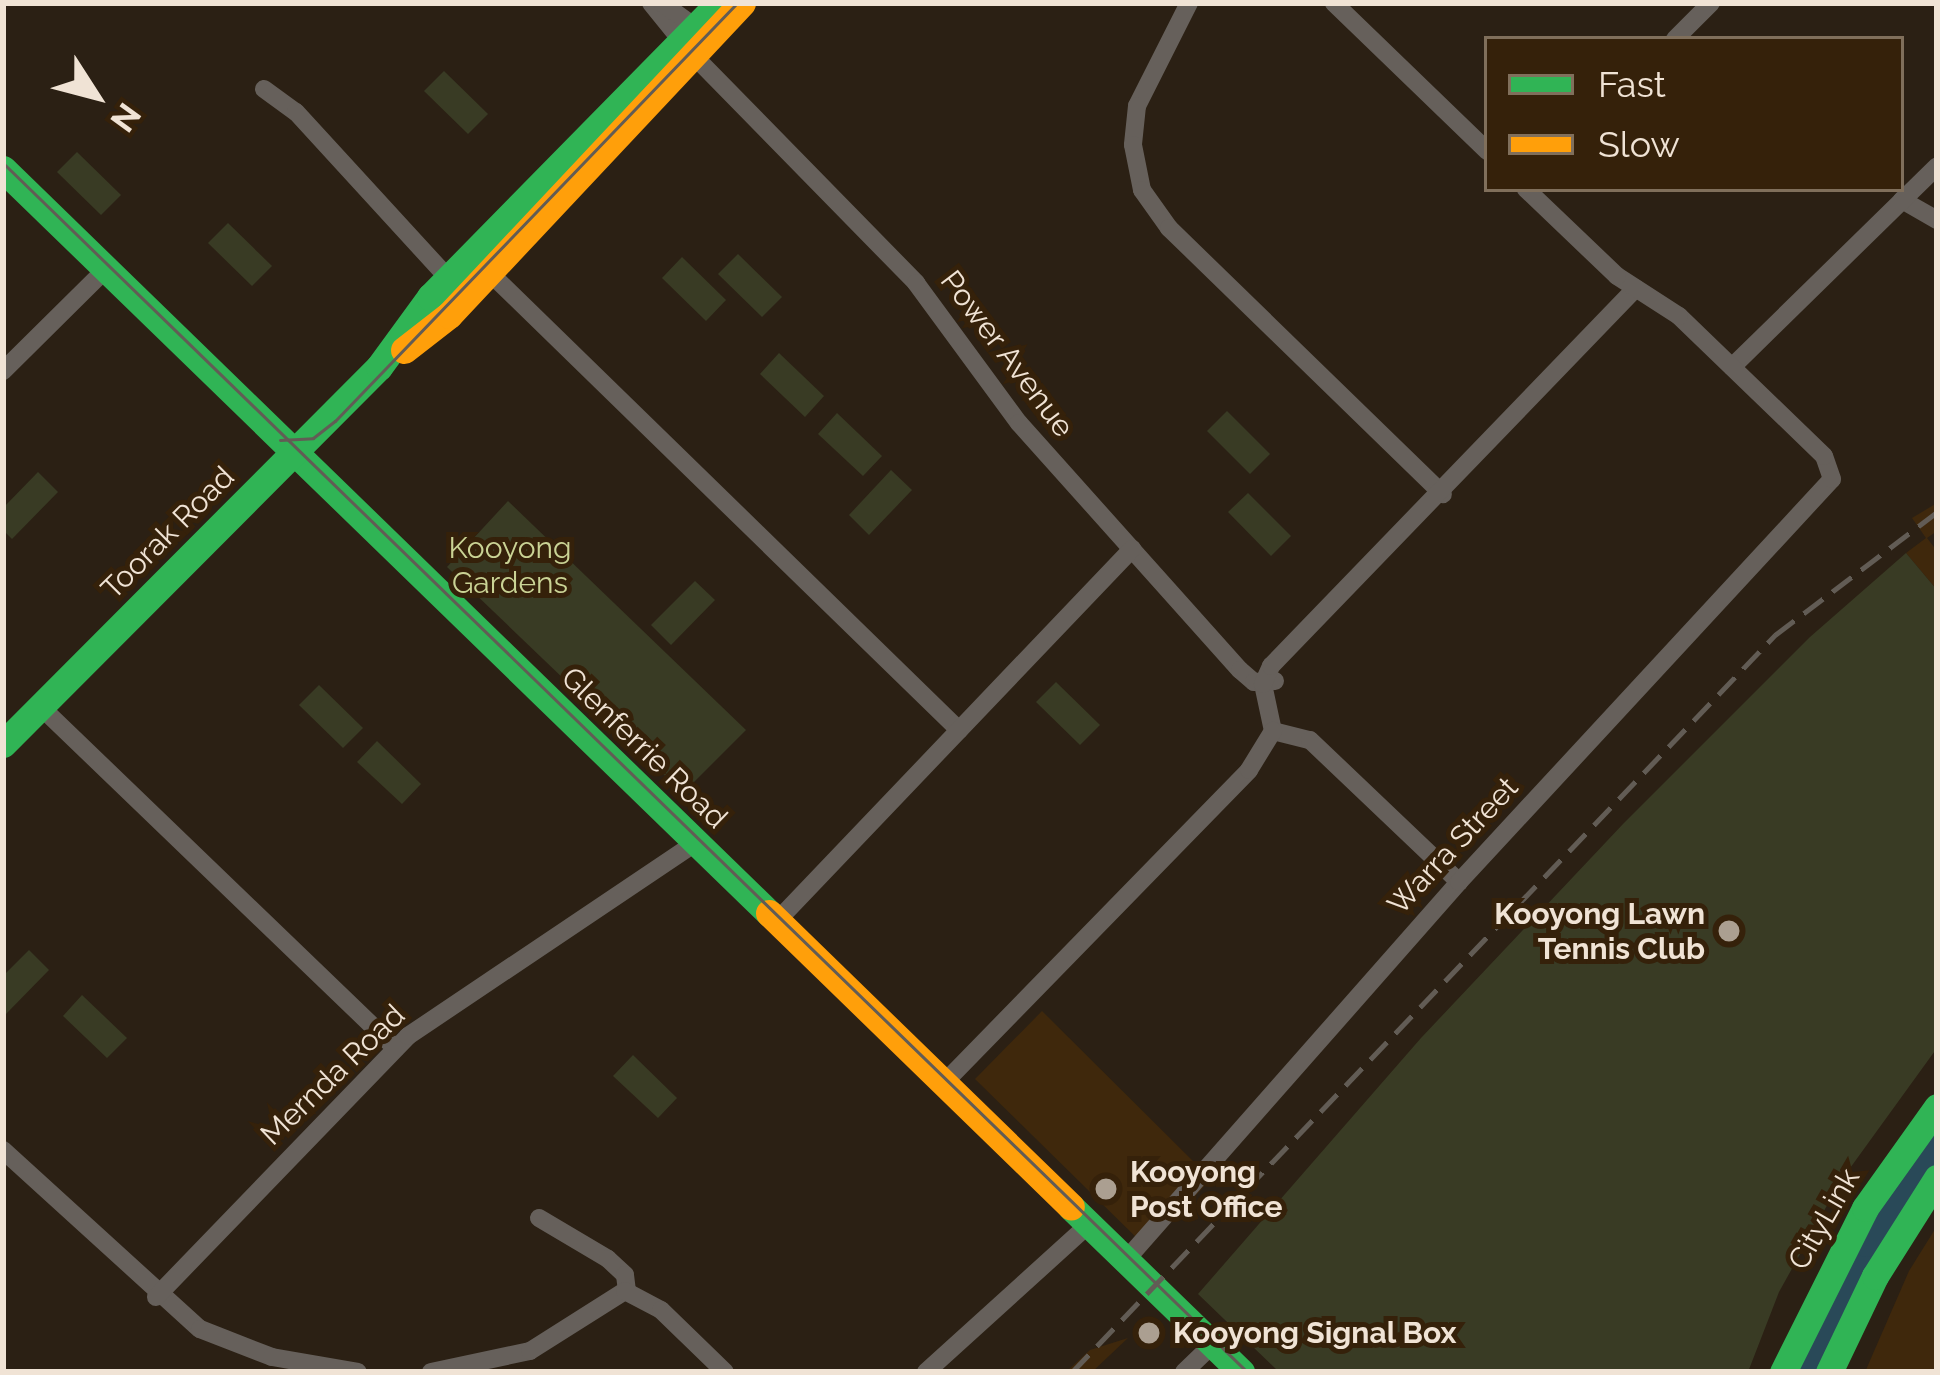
<!DOCTYPE html>
<html>
<head>
<meta charset="utf-8">
<style>
	body { margin:0 }
	#map { position:relative; width:1940px; height:1375px; overflow:hidden; background:#2b2014; font-family:Raleway,sans-serif }
	div>[style] { position:absolute }
	[style*='--x'] { left:calc(var(--x)*1px); top:calc(var(--y)*1px); width:calc(var(--w)*1px); rotate:calc(var(--a)*1deg) }
	.built>* { inset:0; background:#3f280c }
	.green>* { inset:0; background:#393b24 }
	.river>* { height:30px; margin:-15px; padding:0 15px; transform-origin:15px; border-radius:15px; background:#294958 }
	.street>* { height:18px; margin:-9px; padding:0 9px; transform-origin:9px; border-radius:9px; background:#66605b }
	.fast>* { height:27px; margin:-13.5px; padding:0 13.5px; transform-origin:13.5px; border-radius:13.5px; background:#30b455 }
	.slow>* { height:27px; margin:-13.5px; padding:0 13.5px; transform-origin:13.5px; border-radius:13.5px; background:#ff9f0a }
	.tram>* { height:3px; margin:-1.5px; padding:0 1.5px; transform-origin:1.5px; border-radius:1.5px; background:#625c55 }
	.rail>* { height:4.5px; margin-top:-2.25px; transform-origin:0; background:repeating-linear-gradient(90deg,#625c55 0 24px,transparent 0 36px) }
	.dots>* { width:33px; height:33px; translate:-50% -50%; box-sizing:border-box; border:6px solid #35210a; border-radius:50% }
	span { translate:-50% -50%; white-space:nowrap; text-align:center; line-height:1.15; -webkit-text-stroke:10px #35210a; paint-order:stroke }
	.street-label { font-size:30px; color:#f0e3d5 }
	.park-label { font-size:30px; color:#cad395 }
	.poi-label { font-size:30px; color:#f0e3d5; font-weight:700 }
	.right { translate:-100% -50%; text-align:right }
	.left { translate:0 -50%; text-align:left }
	.frame { position:absolute; inset:0; border:6px solid #f0e3d5; pointer-events:none }
	.legend { position:absolute; left:1484px; top:36px; width:420px; height:156px; box-sizing:border-box; background:#35210a; border:3px solid #806f5b; margin:0; padding:15px 21px; list-style:none; font-size:36px; color:#f0e3d5 }
	.legend li { display:flex; align-items:center; gap:24px; height:60px }
	.legend b { width:60px; border:3px solid #806f5b }
	.north { position:absolute; left:36px; top:36px; width:120px; height:120px; -webkit-text-stroke:9px #35210a; paint-order:stroke; rotate:126deg; font-size:33px; font-weight:700; line-height:48px; text-align:center; color:#f0e3d5 }
	.north::after { content:''; display:block; margin:auto; width:42px; height:54px; background:#f0e3d5; clip-path:polygon(50% 0,100% 100%,50% 72%,0 100%) }
</style>
</head>
<body>
<div id="map">
	<div class="built">
		<i style="clip-path:polygon(1937px 503px,1937px 531px,1927px 538px,1937px 551px,1937px 590px,1906px 553px,1926px 538px,1912px 518px)"></i>
		<i style="clip-path:polygon(1042px 1011px,1211px 1179px,1147px 1248px,975px 1079px)"></i>
		<i style="clip-path:polygon(1937px 1226px,1937px 1372px,1865px 1372px,1909px 1271px)"></i>
		<i style="clip-path:polygon(1128px 1338px,1092px 1372px,1066px 1372px,1090px 1350px)"></i>
	</div>
	<div class="green">
		<i style="clip-path:polygon(444px 71px,488px 114px,468px 134px,424px 91px)"></i>
		<i style="clip-path:polygon(77px 152px,121px 195px,101px 215px,57px 172px)"></i>
		<i style="clip-path:polygon(228px 223px,272px 266px,252px 286px,208px 243px)"></i>
		<i style="clip-path:polygon(738px 254px,782px 297px,762px 317px,718px 274px)"></i>
		<i style="clip-path:polygon(682px 257px,726px 300px,706px 321px,662px 278px)"></i>
		<i style="clip-path:polygon(779px 353px,824px 396px,805px 417px,760px 374px)"></i>
		<i style="clip-path:polygon(1227px 411px,1270px 454px,1250px 474px,1207px 431px)"></i>
		<i style="clip-path:polygon(837px 413px,882px 456px,863px 476px,818px 434px)"></i>
		<i style="clip-path:polygon(891px 470px,912px 490px,869px 535px,849px 515px)"></i>
		<i style="clip-path:polygon(38px 472px,58px 492px,12px 539px,3px 530px,3px 508px)"></i>
		<i style="clip-path:polygon(1248px 493px,1291px 536px,1271px 556px,1228px 512px)"></i>
		<i style="clip-path:polygon(508px 501px,746px 730px,683px 793px,447px 567px)"></i>
		<i style="clip-path:polygon(1906px 553px,1937px 590px,1937px 1048px,1840px 1182px,1779px 1292px,1748px 1372px,1279px 1372px,1198px 1294px,1421px 1038px,1623px 824px,1810px 637px)"></i>
		<i style="clip-path:polygon(695px 581px,715px 600px,671px 645px,651px 625px)"></i>
		<i style="clip-path:polygon(1056px 682px,1100px 725px,1080px 745px,1036px 702px)"></i>
		<i style="clip-path:polygon(319px 685px,363px 728px,343px 748px,299px 705px)"></i>
		<i style="clip-path:polygon(377px 741px,421px 784px,402px 804px,357px 762px)"></i>
		<i style="clip-path:polygon(29px 950px,49px 970px,6px 1014px,3px 976px)"></i>
		<i style="clip-path:polygon(82px 995px,127px 1038px,107px 1058px,63px 1016px)"></i>
		<i style="clip-path:polygon(633px 1055px,677px 1098px,658px 1118px,613px 1076px)"></i>
	</div>
	<div class="river">
		<i style="--x:1804;--y:1372;--w:144;--a:-64.5"></i>
		<i style="--x:1866;--y:1242;--w:121;--a:-54.1"></i>
	</div>
	<div class="street">
		<i style="--x:651;--y:3;--w:54;--a:51"></i>
		<i style="--x:662;--y:3;--w:49;--a:35.9"></i>
		<i style="--x:1189;--y:3;--w:115;--a:116.8"></i>
		<i style="--x:1137;--y:106;--w:39;--a:96"></i>
		<i style="--x:1133;--y:145;--w:46;--a:78.7"></i>
		<i style="--x:1142;--y:190;--w:47;--a:54.6"></i>
		<i style="--x:1169;--y:228;--w:382;--a:44.2"></i>
		<i style="--x:1334;--y:3;--w:213;--a:44"></i>
		<i style="--x:1675;--y:39;--w:51;--a:-45"></i>
		<i style="--x:696;--y:58;--w:315;--a:45.6"></i>
		<i style="--x:916;--y:283;--w:174;--a:53.7"></i>
		<i style="--x:1019;--y:423;--w:331;--a:48.2"></i>
		<i style="--x:1240;--y:670;--w:18;--a:41"></i>
		<i style="--x:1254;--y:682;--w:21;--a:-3"></i>
		<i style="--x:264;--y:89;--w:39;--a:36"></i>
		<i style="--x:296;--y:112;--w:225;--a:47.5"></i>
		<i style="--x:1902;--y:200;--w:40;--a:29.7"></i>
		<i style="--x:490;--y:273;--w:655;--a:44.26"></i>
		<i style="--x:1732;--y:367;--w:287;--a:-44.4"></i>
		<i style="--x:3;--y:371;--w:144;--a:-44.7"></i>
		<i style="--x:41;--y:707;--w:492;--a:43.9"></i>
		<i style="--x:1273;--y:731;--w:48;--a:-102"></i>
		<i style="--x:1263;--y:684;--w:20;--a:-66"></i>
		<i style="--x:1271;--y:666;--w:525;--a:-46"></i>
		<i style="--x:1273;--y:731;--w:38;--a:14"></i>
		<i style="--x:1310;--y:740;--w:206;--a:43.6"></i>
		<i style="--x:776;--y:922;--w:516;--a:-46.34"></i>
		<i style="--x:943;--y:1084;--w:438;--a:-45.7"></i>
		<i style="--x:1249;--y:770;--w:46;--a:-58.4"></i>
		<i style="--x:3;--y:1150;--w:266;--a:42.3"></i>
		<i style="--x:200;--y:1329;--w:77;--a:21.3"></i>
		<i style="--x:272;--y:1357;--w:87;--a:9.9"></i>
		<i style="--x:539;--y:1218;--w:80;--a:30.7"></i>
		<i style="--x:608;--y:1259;--w:23;--a:43"></i>
		<i style="--x:625;--y:1275;--w:16;--a:83"></i>
		<i style="--x:1125;--y:1261;--w:505;--a:-48.61"></i>
		<i style="--x:1459;--y:882;--w:549;--a:-47.21"></i>
		<i style="--x:1832;--y:479;--w:24;--a:-109"></i>
		<i style="--x:1824;--y:456;--w:202;--a:-136"></i>
		<i style="--x:1679;--y:316;--w:74;--a:-147.2"></i>
		<i style="--x:1617;--y:276;--w:126;--a:-136.3"></i>
		<i style="--x:156;--y:1297;--w:363;--a:-46"></i>
		<i style="--x:408;--y:1036;--w:346;--a:-33.9"></i>
		<i style="--x:431;--y:1372;--w:101;--a:-12"></i>
		<i style="--x:530;--y:1351;--w:112;--a:-32.3"></i>
		<i style="--x:625;--y:1291;--w:41;--a:27.8"></i>
		<i style="--x:661;--y:1310;--w:89;--a:44.1"></i>
		<i style="--x:926;--y:1372;--w:219;--a:-42.2"></i>
		<i style="--x:1184;--y:1372;--w:39;--a:-44"></i>
	</div>
	<div class="fast">
		<i style="--x:3;--y:169;--w:1068;--a:44.17"></i>
		<i style="--x:3;--y:744;--w:532;--a:-45.08"></i>
		<i style="--x:379;--y:367;--w:87;--a:-53.9"></i>
		<i style="--x:430;--y:297;--w:412;--a:-45.5"></i>
		<i style="--x:1071;--y:1207;--w:237;--a:44.1"></i>
		<i style="--x:1783;--y:1372;--w:183;--a:-63.4"></i>
		<i style="--x:1865;--y:1208;--w:124;--a:-54.5"></i>
		<i style="--x:1829;--y:1372;--w:106;--a:-64.4"></i>
		<i style="--x:1875;--y:1276;--w:116;--a:-57.7"></i>
	</div>
	<div class="slow">
		<i style="--x:404;--y:350;--w:57;--a:-37.9"></i>
		<i style="--x:449;--y:315;--w:428;--a:-46.8"></i>
		<i style="--x:769;--y:913;--w:421;--a:44.2"></i>
	</div>
	<div class="tram">
		<i style="--x:3;--y:163;--w:1735;--a:44.18"></i>
		<i style="--x:280;--y:440;--w:33;--a:-3"></i>
		<i style="--x:313;--y:438;--w:28;--a:-38"></i>
		<i style="--x:335;--y:421;--w:580;--a:-46.12"></i>
	</div>
	<div class="rail">
		<i style="--x:1072;--y:1372;--w:1019;--a:-46.35"></i>
		<i style="--x:1775;--y:635;--w:203;--a:-37.2"></i>
	</div>
	<div class="dots">
		<i style="left:1729px;top:931px;background:#ab9f91"></i>
		<i style="left:1106px;top:1189px;background:#ab9f91"></i>
		<i style="left:1149px;top:1333px;background:#ab9f91"></i>
	</div>
	<div class="street-label">
		<span style="left:1007px;top:354px;rotate:53deg">Power Avenue</span>
		<span style="left:168px;top:533px;rotate:-45deg">Toorak Road</span>
		<span style="left:644px;top:748px;rotate:44deg">Glenferrie Road</span>
		<span style="left:1453px;top:846px;rotate:-47deg">Warra Street</span>
		<span style="left:333px;top:1075px;rotate:-44deg">Mernda Road</span>
		<span style="left:1824px;top:1219px;rotate:-60deg">CityLink</span>
	</div>
	<div class="park-label">
		<span style="left:510px;top:565px">Kooyong<br>Gardens</span>
	</div>
	<div class="poi-label">
		<span class="right" style="left:1705px;top:931px">Kooyong Lawn<br>Tennis Club</span>
		<span class="left" style="left:1130px;top:1189px">Kooyong<br>Post Office</span>
		<span class="left" style="left:1173px;top:1333px">Kooyong Signal Box</span>
	</div>
	<div class="frame"></div>
	<ul class="legend">
	<li><b style="height:15px;background:#30b455"></b>Fast</li>
	<li><b style="height:15px;background:#ff9f0a"></b>Slow</li>
	</ul>
	<div class="north">N</div>
</div>
</body>
</html>
